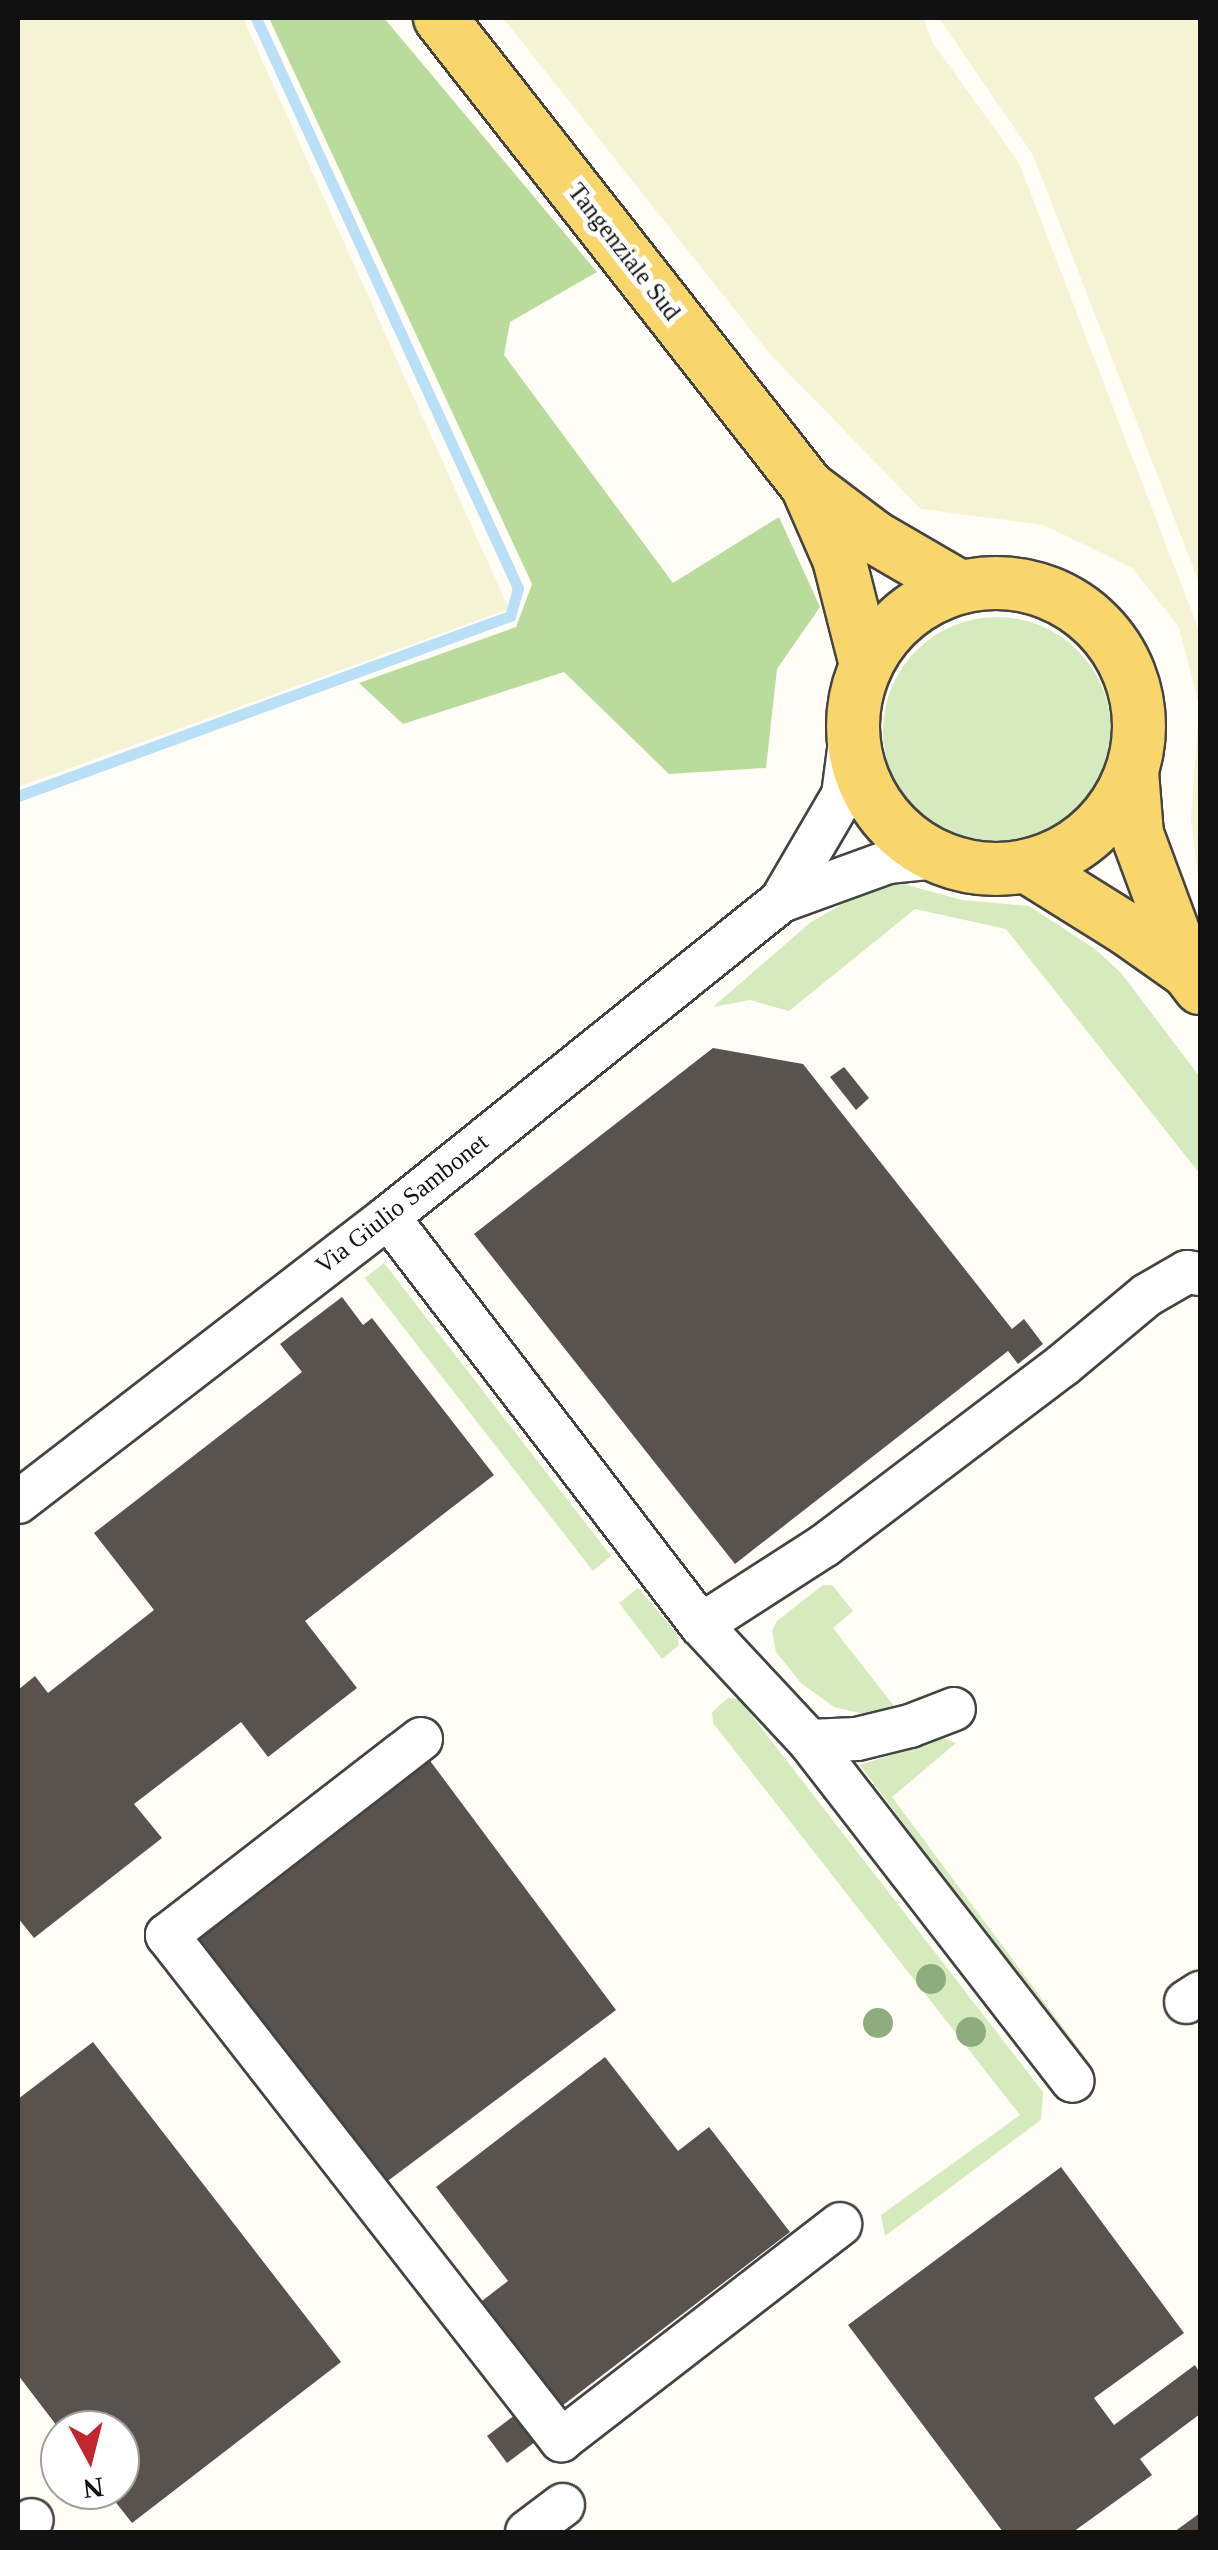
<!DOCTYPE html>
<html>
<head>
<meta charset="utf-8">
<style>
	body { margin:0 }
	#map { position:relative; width:1218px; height:2550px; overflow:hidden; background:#fffdf5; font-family:"Times New Roman",serif }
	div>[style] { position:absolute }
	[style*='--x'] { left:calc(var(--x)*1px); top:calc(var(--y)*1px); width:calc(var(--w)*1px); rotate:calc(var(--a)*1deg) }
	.farmland>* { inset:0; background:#f6f3d4 }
	.green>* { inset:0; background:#d5ebbd }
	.round { border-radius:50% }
	.forest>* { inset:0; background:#b9dc9c }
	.stream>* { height:11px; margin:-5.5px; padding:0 5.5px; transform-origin:5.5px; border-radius:5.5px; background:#b9e0f7 }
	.building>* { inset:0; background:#5a524d }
	.roads { filter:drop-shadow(2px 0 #444) drop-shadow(-2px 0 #444) drop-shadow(0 2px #444) drop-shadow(0 -2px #444) }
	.minor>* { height:42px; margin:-21px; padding:0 21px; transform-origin:21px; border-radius:21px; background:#fff }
	.major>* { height:52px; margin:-26px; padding:0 26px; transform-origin:26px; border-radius:26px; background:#f9d66b }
	.major>.ring { margin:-26px; padding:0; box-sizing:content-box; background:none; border:52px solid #f9d66b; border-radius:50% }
	.trees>* { width:30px; height:30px; margin:-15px; border-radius:50%; background:#8dad7f }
	span { translate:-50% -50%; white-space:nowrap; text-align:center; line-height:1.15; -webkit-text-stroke:10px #fff; paint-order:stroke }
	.street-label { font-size:25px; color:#111 }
	.frame { position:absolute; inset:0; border:20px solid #111; pointer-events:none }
	.north { position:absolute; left:40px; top:2410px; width:100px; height:100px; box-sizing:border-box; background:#fff; border:2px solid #a0a0a0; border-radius:50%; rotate:173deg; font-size:28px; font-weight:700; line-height:40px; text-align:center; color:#111 }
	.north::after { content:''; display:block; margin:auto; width:35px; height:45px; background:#c4262e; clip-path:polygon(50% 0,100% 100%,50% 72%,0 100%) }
</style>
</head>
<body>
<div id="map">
	<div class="farmland">
		<i style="clip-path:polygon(18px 18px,243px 18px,509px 609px,18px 787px)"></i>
		<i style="clip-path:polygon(503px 18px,923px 18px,933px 43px,1019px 163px,1200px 633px,1200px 890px,1191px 819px,1199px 706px,1179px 627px,1132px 568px,1044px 525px,921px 509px,770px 354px)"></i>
		<i style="clip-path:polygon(939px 18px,1200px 18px,1200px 585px,1033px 155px)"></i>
	</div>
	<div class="green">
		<i class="round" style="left:883px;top:617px;width:228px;height:228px"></i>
		<i style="clip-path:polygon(896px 882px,962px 900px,1029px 906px,1095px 949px,1121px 973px,1200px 1077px,1200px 1174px,1006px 929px,915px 909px,789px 1011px,750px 1000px,713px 1007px,811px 922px,871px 888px)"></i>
		<i style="clip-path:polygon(384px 1263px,611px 1556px,593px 1571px,365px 1278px)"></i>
		<i style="clip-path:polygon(823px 1585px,832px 1585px,853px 1611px,833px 1628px,898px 1711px,919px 1696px,924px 1703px,892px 1714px,868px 1715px,834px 1707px,801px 1683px,776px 1652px,772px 1631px,777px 1621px)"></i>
		<i style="clip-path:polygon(638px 1588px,676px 1632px,679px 1645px,662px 1659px,619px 1603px)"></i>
		<i style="clip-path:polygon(728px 1698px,739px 1699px,1043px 2092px,1041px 2120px,885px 2236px,881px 2215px,1020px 2115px,713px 1723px,712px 1712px)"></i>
		<i style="clip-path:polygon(943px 1738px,956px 1743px,892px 1797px,1094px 2069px,1089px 2073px,860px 1765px)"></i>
	</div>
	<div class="forest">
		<i style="clip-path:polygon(269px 18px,384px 18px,597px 272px,510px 322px,504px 355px,673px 583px,779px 517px,820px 607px,777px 669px,766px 768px,669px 774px,564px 672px,403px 724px,359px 683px,516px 627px,532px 584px)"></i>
	</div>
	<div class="stream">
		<i style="--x:18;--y:796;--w:524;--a:-20.1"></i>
		<i style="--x:510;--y:616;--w:29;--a:-74"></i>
		<i style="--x:518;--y:588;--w:627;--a:-114.69"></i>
	</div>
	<div class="building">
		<i style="clip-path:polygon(713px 1048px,803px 1064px,1012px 1329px,1024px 1319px,1043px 1344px,1018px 1364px,1008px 1351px,735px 1564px,474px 1234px)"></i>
		<i style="clip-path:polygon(844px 1067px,869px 1098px,856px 1110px,830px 1077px)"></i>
		<i style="clip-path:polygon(342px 1297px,363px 1325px,372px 1318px,494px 1475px,305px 1621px,357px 1688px,268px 1757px,241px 1722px,134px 1804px,162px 1838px,34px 1938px,18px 1918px,18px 1690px,35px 1676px,48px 1693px,154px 1610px,94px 1533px,302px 1372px,280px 1344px)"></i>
		<i style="clip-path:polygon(425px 1754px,616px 2010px,385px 2183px,191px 1937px)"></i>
		<i style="clip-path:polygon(93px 2042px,341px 2362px,132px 2523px,106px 2490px,120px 2490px,120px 2430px,60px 2430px,18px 2375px,18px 2099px)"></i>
		<i style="clip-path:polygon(605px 2057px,678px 2151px,709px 2127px,790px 2232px,558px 2409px,478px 2304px,508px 2281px,436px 2187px)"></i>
		<i style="clip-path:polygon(1061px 2167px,1184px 2333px,1094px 2398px,1114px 2425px,1195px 2365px,1200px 2373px,1200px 2414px,1140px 2459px,1152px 2475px,1073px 2532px,1003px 2532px,848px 2325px)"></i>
		<i style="clip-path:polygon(515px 2415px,535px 2442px,507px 2463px,487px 2436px)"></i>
		<i style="clip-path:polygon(1200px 2513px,1200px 2532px,1174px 2532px)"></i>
	</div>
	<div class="roads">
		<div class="minor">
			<i style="--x:781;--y:901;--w:123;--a:-59.7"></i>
			<i style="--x:843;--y:795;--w:69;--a:-82.5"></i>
			<i style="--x:388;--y:1217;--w:514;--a:52.51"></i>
			<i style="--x:701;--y:1625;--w:158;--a:47"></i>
			<i style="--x:809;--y:1741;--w:430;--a:52.2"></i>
			<i style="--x:18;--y:1502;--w:467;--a:-37.6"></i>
			<i style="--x:388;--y:1217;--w:504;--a:-38.8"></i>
			<i style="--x:781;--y:901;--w:114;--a:-20"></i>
			<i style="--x:888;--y:862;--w:49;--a:-5.8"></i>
			<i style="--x:701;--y:1625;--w:148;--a:-32.8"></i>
			<i style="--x:825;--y:1545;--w:298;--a:-37.1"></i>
			<i style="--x:1063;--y:1365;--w:109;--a:-39.8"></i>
			<i style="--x:1147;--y:1295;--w:46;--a:-29.9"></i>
			<i style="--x:1187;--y:1272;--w:13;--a:9"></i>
			<i style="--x:421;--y:1739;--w:321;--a:142.3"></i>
			<i style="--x:167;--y:1935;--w:641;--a:52.04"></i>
			<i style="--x:561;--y:2440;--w:353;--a:-37.7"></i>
			<i style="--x:809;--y:1741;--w:48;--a:-2.4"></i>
			<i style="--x:857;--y:1739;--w:55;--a:-13.8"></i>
			<i style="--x:910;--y:1726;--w:47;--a:-21.1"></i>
			<i style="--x:1186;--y:2002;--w:17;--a:-33"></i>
			<i style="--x:18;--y:2532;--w:18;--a:-41"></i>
			<i style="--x:527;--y:2532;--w:45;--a:-36.9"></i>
		</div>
		<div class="major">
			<i style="--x:440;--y:18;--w:596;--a:51.88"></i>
			<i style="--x:808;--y:487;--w:83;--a:37.1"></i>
			<i style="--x:874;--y:537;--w:99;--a:30.2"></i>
			<i style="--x:808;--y:488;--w:77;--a:66.4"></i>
			<i style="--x:839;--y:559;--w:109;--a:75.7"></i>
			<i class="ring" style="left:853px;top:583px;width:234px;height:234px"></i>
			<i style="--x:1132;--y:772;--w:62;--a:85.4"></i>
			<i style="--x:1137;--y:834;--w:147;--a:69.7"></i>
			<i style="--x:1026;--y:866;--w:119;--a:32"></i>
			<i style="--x:1127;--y:929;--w:75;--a:35.2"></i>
			<i style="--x:1188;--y:972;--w:20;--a:53"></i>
		</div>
	</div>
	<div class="trees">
		<i style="left:931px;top:1979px"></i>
		<i style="left:878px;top:2023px"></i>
		<i style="left:971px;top:2032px"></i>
	</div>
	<div class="street-label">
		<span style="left:624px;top:252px;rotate:52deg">Tangenziale Sud</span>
		<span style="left:402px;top:1204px;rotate:-38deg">Via Giulio Sambonet</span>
	</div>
	<div class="frame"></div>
	<div class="north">N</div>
</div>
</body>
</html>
